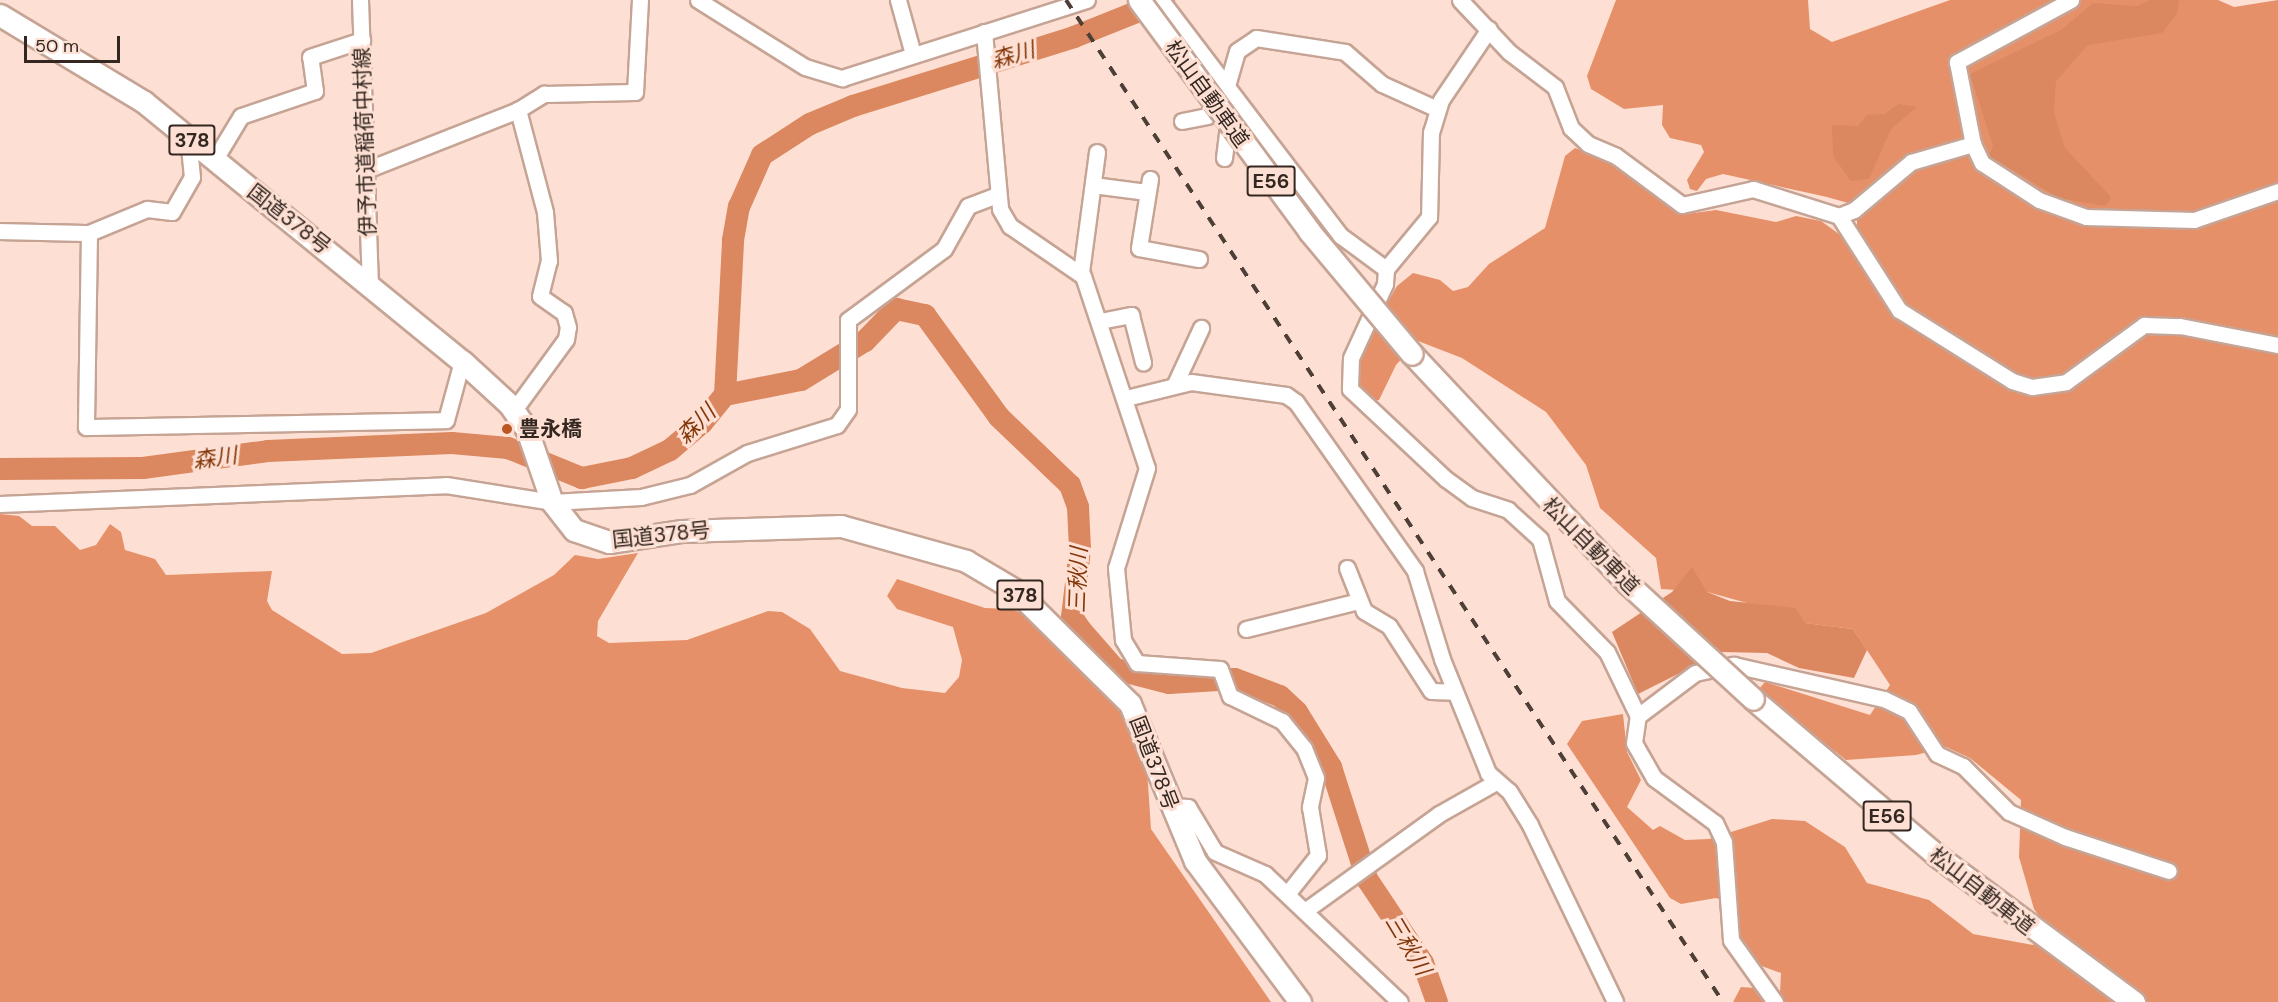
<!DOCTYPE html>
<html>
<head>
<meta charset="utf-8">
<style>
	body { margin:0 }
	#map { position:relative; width:2278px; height:1002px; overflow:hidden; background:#fde0d3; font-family:"DM Sans","Noto Sans JP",sans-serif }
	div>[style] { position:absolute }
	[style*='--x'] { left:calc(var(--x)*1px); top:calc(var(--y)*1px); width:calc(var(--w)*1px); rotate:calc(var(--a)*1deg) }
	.forest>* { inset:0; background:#e69069 }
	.water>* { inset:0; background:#db8760 }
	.river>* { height:22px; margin:-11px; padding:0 11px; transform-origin:11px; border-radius:11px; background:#db8760 }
	.roads { filter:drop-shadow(2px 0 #c6a495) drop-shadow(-2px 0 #c6a495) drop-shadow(0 2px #c6a495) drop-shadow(0 -2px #c6a495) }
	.minor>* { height:15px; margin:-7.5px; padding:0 7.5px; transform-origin:7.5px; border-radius:7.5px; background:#fff }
	.highway>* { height:21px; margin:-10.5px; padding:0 10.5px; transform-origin:10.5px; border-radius:10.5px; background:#fff }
	.rail>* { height:4px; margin-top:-2px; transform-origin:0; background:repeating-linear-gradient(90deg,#4d3e37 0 10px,transparent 0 20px) }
	.bridges { filter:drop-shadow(2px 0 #c6a495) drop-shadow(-2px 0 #c6a495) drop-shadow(0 2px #c6a495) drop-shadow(0 -2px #c6a495) }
	.highway-bridge>* { height:21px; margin:-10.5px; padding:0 10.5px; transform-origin:10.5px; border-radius:10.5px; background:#fff }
	.dots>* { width:16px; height:16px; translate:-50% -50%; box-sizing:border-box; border:3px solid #fde0d3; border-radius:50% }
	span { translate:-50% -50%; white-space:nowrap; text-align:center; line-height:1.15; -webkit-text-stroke:6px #fde0d3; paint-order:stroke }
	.shield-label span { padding:2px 4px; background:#fde0d3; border:2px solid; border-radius:4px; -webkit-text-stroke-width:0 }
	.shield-label { font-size:20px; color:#342721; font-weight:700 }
	.street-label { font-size:21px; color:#342721 }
	.poi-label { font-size:21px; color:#342721; font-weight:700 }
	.left { translate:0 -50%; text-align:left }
	.water-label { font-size:22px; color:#83370a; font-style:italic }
	.scale { position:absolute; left:24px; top:36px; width:96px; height:27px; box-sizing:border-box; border:3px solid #342721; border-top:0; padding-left:8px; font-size:18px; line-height:21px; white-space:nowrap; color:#342721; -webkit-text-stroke:4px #fde0d3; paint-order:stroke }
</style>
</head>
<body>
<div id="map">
	<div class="forest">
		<i style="clip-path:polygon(1616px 0,1808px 0,1810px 29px,1832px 42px,1950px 0,2218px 0,2234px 7px,2278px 0,2278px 1002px,1773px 1002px,1780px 993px,1781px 973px,1756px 964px,1738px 940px,1731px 903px,1716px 898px,1681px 904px,1670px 898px,1567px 744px,1582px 721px,1623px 714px,1627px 752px,1641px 780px,1627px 807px,1653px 830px,1660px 826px,1685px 840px,1709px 839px,1772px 819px,1805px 821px,1845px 847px,1867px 883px,1929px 900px,1973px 934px,2033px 945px,2048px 929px,2034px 909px,2019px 857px,2021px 800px,1970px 758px,1946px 747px,1916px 755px,1846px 760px,1758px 690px,1765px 682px,1870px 715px,1890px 685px,1853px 629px,1804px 623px,1796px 608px,1769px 609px,1707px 592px,1661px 589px,1656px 558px,1600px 508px,1586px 465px,1546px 412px,1462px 358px,1418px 341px,1396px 365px,1379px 400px,1372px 401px,1354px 377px,1355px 360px,1397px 286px,1413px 273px,1440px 280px,1453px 291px,1468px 287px,1489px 264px,1545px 228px,1565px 156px,1575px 148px,1615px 163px,1679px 215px,1716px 210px,1776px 222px,1796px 216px,1821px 221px,1850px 242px,1857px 239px,1857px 221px,1848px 203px,1827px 197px,1723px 174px,1706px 179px,1697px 191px,1690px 189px,1687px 180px,1704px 152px,1701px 145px,1670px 138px,1662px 125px,1663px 105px,1624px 109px,1591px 89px,1587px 76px)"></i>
		<i style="clip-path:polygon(0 514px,19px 516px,32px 526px,55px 526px,80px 550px,96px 545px,110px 524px,121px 532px,125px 550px,155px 559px,166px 575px,272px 571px,267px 601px,272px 610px,342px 654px,371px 653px,486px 613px,554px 575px,575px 555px,598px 559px,638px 553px,598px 621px,597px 636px,609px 643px,687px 640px,768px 611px,782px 612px,810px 629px,840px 671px,902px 688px,945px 693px,959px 677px,962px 660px,953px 627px,897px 609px,887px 596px,897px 579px,985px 608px,1012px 609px,1027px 616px,1123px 712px,1147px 769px,1151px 829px,1271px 1002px,0 1002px)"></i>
		<i style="clip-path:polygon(1741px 987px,1755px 988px,1767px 1002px,1733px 1002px)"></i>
	</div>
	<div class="water">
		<i style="clip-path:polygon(2150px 0,2179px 0,2177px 14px,2162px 33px,2088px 45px,2056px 81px,2054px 113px,2065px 148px,2111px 197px,2106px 206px,2059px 198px,1989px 156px,1993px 146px,1970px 74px,2061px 30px,2093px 3px,2137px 6px)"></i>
		<i style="clip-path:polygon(1899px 104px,1917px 107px,1891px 129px,1869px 179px,1851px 181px,1833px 156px,1832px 125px,1858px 126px,1867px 115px,1884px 114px)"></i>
		<i style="clip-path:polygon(1692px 567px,1707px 592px,1730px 601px,1796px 608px,1805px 623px,1853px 629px,1867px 650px,1854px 678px,1799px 668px,1767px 653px,1722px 652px,1638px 694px,1612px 632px,1672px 592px)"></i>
	</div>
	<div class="river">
		<i style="--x:725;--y:395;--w:77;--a:-11.2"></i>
		<i style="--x:801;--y:380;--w:75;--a:-31.4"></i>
		<i style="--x:865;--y:341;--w:45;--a:-45.9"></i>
		<i style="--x:896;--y:309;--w:30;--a:12"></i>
		<i style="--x:925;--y:315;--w:126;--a:54"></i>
		<i style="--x:999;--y:417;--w:98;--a:43.8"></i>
		<i style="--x:1070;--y:485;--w:23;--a:70"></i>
		<i style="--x:1078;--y:507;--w:42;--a:87.3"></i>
		<i style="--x:1080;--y:549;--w:68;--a:96.7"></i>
		<i style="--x:1072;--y:617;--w:14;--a:56"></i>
		<i style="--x:1080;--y:629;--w:53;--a:48.8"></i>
		<i style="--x:1115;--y:669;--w:56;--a:14.5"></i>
		<i style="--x:1169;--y:683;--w:66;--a:-3.5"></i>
		<i style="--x:1235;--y:679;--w:48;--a:20.7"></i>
		<i style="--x:1280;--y:696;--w:23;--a:43"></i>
		<i style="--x:1297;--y:712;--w:65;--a:58.3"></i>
		<i style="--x:1331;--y:767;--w:118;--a:72.2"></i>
		<i style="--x:1367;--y:879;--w:101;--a:56.3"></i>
		<i style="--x:1423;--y:963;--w:41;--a:70.3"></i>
		<i style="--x:0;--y:469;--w:143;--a:-0.4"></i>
		<i style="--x:143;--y:468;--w:126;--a:-7.7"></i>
		<i style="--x:268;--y:451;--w:184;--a:-2.5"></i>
		<i style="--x:452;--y:443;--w:56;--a:5.1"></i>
		<i style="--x:508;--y:448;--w:80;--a:22.1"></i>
		<i style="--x:582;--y:478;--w:51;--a:-11.3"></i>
		<i style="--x:632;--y:468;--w:42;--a:-25.3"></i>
		<i style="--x:670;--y:450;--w:42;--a:-40.2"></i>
		<i style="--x:702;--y:423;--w:36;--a:-51"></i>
		<i style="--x:725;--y:395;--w:155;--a:-87"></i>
		<i style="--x:733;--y:240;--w:34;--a:-80"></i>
		<i style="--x:739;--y:207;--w:57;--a:-66.1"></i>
		<i style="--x:762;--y:155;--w:57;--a:-32.9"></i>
		<i style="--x:810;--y:124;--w:47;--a:-22.7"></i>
		<i style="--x:853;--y:106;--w:232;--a:-17.3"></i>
		<i style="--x:1074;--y:37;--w:97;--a:-21.8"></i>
	</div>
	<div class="roads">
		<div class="minor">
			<i style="--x:360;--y:0;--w:283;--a:88"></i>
			<i style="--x:698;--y:0;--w:126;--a:32.1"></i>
			<i style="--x:805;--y:67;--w:39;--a:17"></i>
			<i style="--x:842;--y:78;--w:257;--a:-17.7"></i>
			<i style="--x:898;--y:0;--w:56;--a:74.5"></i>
			<i style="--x:1161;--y:0;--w:297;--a:52.7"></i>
			<i style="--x:1341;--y:236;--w:56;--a:36.3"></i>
			<i style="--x:1460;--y:0;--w:71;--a:46.7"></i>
			<i style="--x:1509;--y:52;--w:58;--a:37.3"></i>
			<i style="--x:1555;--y:87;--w:44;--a:68.7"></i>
			<i style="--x:1571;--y:128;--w:23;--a:43"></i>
			<i style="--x:1588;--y:144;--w:30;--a:23"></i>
			<i style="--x:1616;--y:156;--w:82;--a:36.6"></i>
			<i style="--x:1682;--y:205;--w:73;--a:-12.7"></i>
			<i style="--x:1753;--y:189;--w:90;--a:17.4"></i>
			<i style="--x:1839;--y:216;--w:16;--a:-22"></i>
			<i style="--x:1854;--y:210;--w:75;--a:-40.1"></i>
			<i style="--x:1911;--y:162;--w:65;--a:-16.2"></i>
			<i style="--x:2071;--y:0;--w:130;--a:151.5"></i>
			<i style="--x:1957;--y:62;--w:84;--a:79"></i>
			<i style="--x:1973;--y:144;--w:21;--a:65"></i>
			<i style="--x:1982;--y:163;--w:68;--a:33"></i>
			<i style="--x:2039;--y:200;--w:50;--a:19.9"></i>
			<i style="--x:2086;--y:217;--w:108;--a:1.6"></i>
			<i style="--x:2194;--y:220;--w:89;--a:-19"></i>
			<i style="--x:1489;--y:29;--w:86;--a:124.1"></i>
			<i style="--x:1441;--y:100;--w:34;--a:107"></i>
			<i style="--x:1431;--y:132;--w:85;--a:91.3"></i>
			<i style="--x:1429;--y:217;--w:67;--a:129.6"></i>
			<i style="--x:1386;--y:269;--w:15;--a:94"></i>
			<i style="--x:1385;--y:284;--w:81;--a:114.7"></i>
			<i style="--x:1351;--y:358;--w:31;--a:92"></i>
			<i style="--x:1350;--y:389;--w:132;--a:43.2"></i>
			<i style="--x:1446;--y:479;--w:32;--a:36"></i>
			<i style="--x:1472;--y:498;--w:38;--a:18"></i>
			<i style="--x:1508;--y:510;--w:43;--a:42.2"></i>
			<i style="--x:1540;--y:539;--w:64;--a:74.7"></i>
			<i style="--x:1557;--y:601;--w:71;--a:45.6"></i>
			<i style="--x:1607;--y:652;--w:71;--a:64.2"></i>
			<i style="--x:984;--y:32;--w:178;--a:84.8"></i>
			<i style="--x:1000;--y:209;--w:20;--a:60"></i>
			<i style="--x:1010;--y:226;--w:88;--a:34.4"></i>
			<i style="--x:1083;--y:276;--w:202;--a:71.6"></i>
			<i style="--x:1147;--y:468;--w:105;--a:107.2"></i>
			<i style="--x:1116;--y:568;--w:72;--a:84.4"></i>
			<i style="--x:1123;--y:640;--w:27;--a:59"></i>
			<i style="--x:1137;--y:663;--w:83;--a:4.1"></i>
			<i style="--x:1220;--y:669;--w:29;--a:70"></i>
			<i style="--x:1230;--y:696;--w:58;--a:25.7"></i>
			<i style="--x:1282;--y:721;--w:35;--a:51"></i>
			<i style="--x:1304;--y:748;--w:32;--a:68"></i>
			<i style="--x:1316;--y:778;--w:30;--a:102"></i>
			<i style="--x:1310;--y:807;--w:49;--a:80.5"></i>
			<i style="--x:1318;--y:855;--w:50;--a:128.5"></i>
			<i style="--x:1182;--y:121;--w:25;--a:-11"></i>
			<i style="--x:1207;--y:116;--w:36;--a:-56"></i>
			<i style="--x:1227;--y:86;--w:36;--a:-74"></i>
			<i style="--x:1237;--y:51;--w:23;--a:-34"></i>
			<i style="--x:1256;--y:38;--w:90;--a:8.9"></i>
			<i style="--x:1345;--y:52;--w:49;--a:40.9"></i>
			<i style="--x:1382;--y:84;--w:60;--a:24.4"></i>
			<i style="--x:1224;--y:158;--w:39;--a:-83"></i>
			<i style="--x:215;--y:159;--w:50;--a:-58.8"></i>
			<i style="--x:241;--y:116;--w:78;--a:-18.7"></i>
			<i style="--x:315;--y:91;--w:34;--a:-98"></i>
			<i style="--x:310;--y:57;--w:55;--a:-18.1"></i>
			<i style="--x:366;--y:170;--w:163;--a:-21.5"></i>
			<i style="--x:518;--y:110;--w:31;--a:-32"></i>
			<i style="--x:544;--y:94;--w:91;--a:-1.3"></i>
			<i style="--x:635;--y:92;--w:92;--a:-86.9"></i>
			<i style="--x:1150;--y:179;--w:70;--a:99.1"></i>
			<i style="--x:1139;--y:248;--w:61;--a:10.4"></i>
			<i style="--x:1093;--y:185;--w:54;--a:7.4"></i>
			<i style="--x:1839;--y:216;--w:112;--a:57.4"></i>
			<i style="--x:1899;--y:310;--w:133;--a:32.1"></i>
			<i style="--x:2012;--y:381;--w:21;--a:17"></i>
			<i style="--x:2032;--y:387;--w:34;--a:-8"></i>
			<i style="--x:2066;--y:382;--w:97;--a:-36.2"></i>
			<i style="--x:2144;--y:325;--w:36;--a:2"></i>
			<i style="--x:2180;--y:326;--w:100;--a:11"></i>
			<i style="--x:0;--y:231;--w:89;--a:1.3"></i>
			<i style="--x:89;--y:233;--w:194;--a:90.9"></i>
			<i style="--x:86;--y:427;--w:360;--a:-1.1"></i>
			<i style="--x:446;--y:420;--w:61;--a:-74.8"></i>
			<i style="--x:89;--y:233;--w:63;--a:-22.5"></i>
			<i style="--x:147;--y:209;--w:25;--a:7"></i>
			<i style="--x:172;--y:212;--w:40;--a:-60.3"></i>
			<i style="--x:192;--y:177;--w:40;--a:-95.7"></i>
			<i style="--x:1081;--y:272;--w:121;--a:-82.4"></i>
			<i style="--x:1100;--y:321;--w:32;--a:-11"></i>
			<i style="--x:1131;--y:315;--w:49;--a:75.7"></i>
			<i style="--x:1175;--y:384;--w:62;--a:-65.1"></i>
			<i style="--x:1126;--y:398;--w:67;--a:-13.8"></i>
			<i style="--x:1191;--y:382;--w:96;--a:7.8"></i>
			<i style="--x:1286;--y:395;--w:12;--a:35"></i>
			<i style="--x:1296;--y:402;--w:207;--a:54.8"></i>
			<i style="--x:1415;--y:571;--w:92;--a:72.9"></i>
			<i style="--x:1442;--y:659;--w:123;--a:68"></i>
			<i style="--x:1488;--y:773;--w:28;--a:41"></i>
			<i style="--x:1509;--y:791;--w:40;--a:58"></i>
			<i style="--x:1530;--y:825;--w:196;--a:64.3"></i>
			<i style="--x:514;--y:410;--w:88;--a:-53.8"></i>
			<i style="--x:566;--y:339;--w:12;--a:-81"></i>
			<i style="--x:568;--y:327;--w:15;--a:-106"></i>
			<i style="--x:564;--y:313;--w:29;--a:-145"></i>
			<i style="--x:540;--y:296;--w:36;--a:-76"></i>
			<i style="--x:549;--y:261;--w:49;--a:-94.7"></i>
			<i style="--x:545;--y:212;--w:106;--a:-104.8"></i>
			<i style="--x:0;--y:504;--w:446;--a:-2.4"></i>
			<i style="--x:446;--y:485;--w:107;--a:9.1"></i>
			<i style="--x:552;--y:502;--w:89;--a:-3.2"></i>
			<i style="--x:641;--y:497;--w:50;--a:-13.8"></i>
			<i style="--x:690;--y:485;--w:65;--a:-29.3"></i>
			<i style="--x:747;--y:453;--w:94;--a:-17.3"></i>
			<i style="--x:837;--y:425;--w:19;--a:-55"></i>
			<i style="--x:848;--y:409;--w:89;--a:-90"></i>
			<i style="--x:848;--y:320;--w:119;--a:-36.5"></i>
			<i style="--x:944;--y:249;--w:49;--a:-60.8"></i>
			<i style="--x:968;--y:206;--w:31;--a:-21"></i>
			<i style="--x:1347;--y:568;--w:46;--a:68.4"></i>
			<i style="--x:1364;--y:611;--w:29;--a:31"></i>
			<i style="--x:1389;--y:626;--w:77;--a:57.1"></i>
			<i style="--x:1431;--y:691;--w:23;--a:2"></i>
			<i style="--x:1246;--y:629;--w:115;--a:-14"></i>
			<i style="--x:1171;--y:806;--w:17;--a:3"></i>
			<i style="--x:1188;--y:807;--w:52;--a:59"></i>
			<i style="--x:1215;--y:852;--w:55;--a:23.7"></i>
			<i style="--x:1265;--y:874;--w:186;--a:43.5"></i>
			<i style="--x:1306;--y:910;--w:164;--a:-35.8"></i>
			<i style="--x:1439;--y:814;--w:63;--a:-29.4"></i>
			<i style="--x:1775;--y:1002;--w:76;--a:-125.4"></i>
			<i style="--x:1731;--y:940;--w:98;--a:-94.1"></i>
			<i style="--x:1724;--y:842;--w:21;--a:-115"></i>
			<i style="--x:1715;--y:823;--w:76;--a:-143.6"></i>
			<i style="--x:1654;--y:778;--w:40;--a:-119.7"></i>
			<i style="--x:1634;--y:743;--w:27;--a:-82"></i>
			<i style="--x:1638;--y:716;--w:71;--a:-37"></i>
			<i style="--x:1695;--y:673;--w:40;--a:-12"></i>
			<i style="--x:1734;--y:665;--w:154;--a:12.8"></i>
			<i style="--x:1884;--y:699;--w:28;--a:26"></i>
			<i style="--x:1909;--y:711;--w:51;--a:56.9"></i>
			<i style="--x:1937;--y:754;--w:29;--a:25"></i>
			<i style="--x:1963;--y:766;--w:65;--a:45"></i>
			<i style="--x:2009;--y:812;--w:61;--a:24.1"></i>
			<i style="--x:2065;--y:837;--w:109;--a:18.1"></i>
		</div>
		<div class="highway">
			<i style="--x:0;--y:15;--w:168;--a:31.1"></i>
			<i style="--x:144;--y:102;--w:410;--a:39.2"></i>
			<i style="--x:462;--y:361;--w:64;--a:42.5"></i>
			<i style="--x:509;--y:404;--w:32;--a:55"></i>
			<i style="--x:527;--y:430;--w:76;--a:70.9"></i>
			<i style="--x:552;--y:502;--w:36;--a:52"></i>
			<i style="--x:574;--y:530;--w:37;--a:19"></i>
			<i style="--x:609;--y:542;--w:74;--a:-8.6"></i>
			<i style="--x:682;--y:531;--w:159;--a:-1.8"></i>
			<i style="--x:841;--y:526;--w:130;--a:15.6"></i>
			<i style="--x:966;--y:561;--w:57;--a:30.6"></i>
			<i style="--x:1015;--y:590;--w:162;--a:44.7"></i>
			<i style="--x:1130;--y:704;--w:170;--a:67.5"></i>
			<i style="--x:1195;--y:861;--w:176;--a:53.3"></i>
			<i style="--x:1412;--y:354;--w:314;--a:46.8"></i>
			<i style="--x:1753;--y:699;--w:240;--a:40.4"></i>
			<i style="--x:1936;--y:855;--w:247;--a:36.6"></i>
		</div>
	</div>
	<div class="rail">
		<i style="--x:1066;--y:0;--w:1198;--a:56.75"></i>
	</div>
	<div class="bridges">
		<div class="highway-bridge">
			<i style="--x:1139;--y:0;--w:287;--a:53.6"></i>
			<i style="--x:1309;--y:231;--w:160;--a:50.1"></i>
			<i style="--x:1627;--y:583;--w:171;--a:42.6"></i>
		</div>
	</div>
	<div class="dots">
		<i style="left:507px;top:429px;background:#ba5621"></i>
	</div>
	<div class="shield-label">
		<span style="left:192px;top:140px">378</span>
		<span style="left:1271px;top:181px">E56</span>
		<span style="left:1020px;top:595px">378</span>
		<span style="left:1887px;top:816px">E56</span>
	</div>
	<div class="street-label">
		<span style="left:1207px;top:94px;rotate:54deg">松山自動車道</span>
		<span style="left:365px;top:142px;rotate:-92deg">伊予市道稲荷中村線</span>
		<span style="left:289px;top:219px;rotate:38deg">国道378号</span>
		<span style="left:661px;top:535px;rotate:-6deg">国道378号</span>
		<span style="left:1591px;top:546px;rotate:45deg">松山自動車道</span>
		<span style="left:1154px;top:763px;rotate:69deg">国道378号</span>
		<span style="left:1982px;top:891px;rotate:38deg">松山自動車道</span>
	</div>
	<div class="poi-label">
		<span class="left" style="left:519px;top:429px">豊永橋</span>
	</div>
	<div class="water-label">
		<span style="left:1013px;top:55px;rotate:-16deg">森川</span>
		<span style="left:696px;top:424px;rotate:-45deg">森川</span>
		<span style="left:215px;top:458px;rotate:-8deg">森川</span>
		<span style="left:1078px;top:580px;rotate:-88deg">三秋川</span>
		<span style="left:1408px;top:945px;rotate:59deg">三秋川</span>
	</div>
	<div class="scale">50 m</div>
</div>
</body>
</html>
